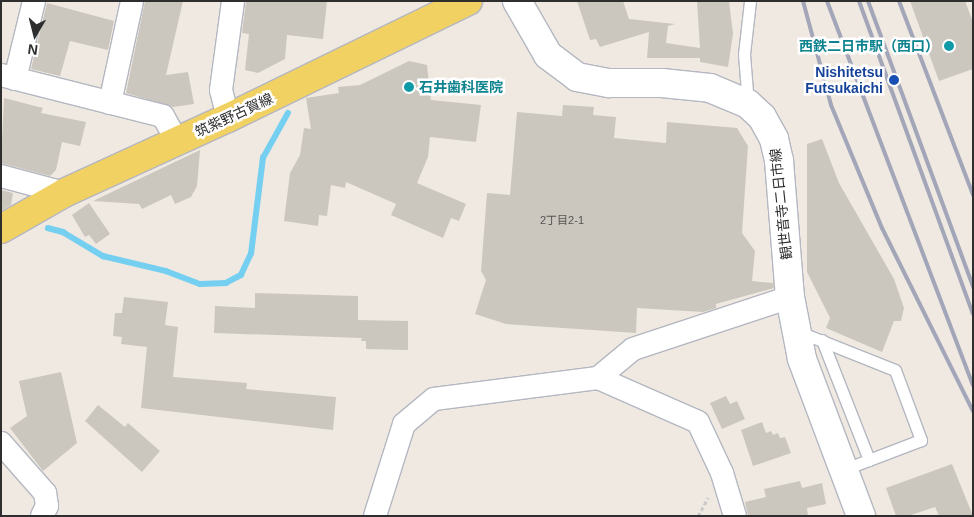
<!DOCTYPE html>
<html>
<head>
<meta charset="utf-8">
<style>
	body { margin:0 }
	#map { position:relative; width:974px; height:517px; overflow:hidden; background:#efe9e1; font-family:Arial,"Noto Sans JP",sans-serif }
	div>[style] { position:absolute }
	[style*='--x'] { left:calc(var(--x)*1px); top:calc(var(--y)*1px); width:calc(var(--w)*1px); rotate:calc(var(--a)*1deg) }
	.stream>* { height:5.5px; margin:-2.75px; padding:0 2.75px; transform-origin:2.75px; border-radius:2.75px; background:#75cff0 }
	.building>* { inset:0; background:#cbc7bf }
	.path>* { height:3px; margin-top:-1.5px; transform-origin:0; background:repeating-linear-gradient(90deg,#c9c9c9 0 4px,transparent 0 6.5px) }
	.roads { filter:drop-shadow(1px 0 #b4b7c1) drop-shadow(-1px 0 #b4b7c1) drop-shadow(0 1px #b4b7c1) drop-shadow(0 -1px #b4b7c1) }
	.service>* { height:11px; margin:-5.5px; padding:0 5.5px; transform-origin:5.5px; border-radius:5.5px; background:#fff }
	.minor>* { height:22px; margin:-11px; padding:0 11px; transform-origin:11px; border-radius:11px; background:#fff }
	.secondary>* { height:28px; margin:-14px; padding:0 14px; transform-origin:14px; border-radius:14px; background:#fff }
	.primary>* { height:28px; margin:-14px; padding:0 14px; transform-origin:14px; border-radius:14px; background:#f2d163 }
	.rail>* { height:4px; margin:-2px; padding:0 2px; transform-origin:2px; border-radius:2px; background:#a3a6b8 }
	.dots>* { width:14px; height:14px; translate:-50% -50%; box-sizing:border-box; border:2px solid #fff; border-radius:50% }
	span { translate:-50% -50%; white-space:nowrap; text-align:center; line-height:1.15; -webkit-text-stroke:5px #fff; paint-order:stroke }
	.number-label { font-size:11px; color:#555452 }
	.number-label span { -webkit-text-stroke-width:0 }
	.culture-label { font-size:14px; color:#0d838f; font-weight:700 }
	.right { translate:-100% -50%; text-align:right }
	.left { translate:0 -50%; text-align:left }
	.transit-label { font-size:14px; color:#164399; font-weight:700 }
	.street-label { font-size:14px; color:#2e2e2e }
	.frame { position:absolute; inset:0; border:2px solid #2e2e2e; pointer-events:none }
	.north { position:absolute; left:10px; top:10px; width:50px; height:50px; -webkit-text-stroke:4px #fff; paint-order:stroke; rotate:188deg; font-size:14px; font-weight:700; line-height:20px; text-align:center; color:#2e2e2e }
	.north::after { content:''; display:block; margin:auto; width:18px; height:22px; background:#2e2e2e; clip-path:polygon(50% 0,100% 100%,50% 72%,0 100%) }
</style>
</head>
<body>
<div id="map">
	<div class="stream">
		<i style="--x:48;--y:228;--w:16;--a:15"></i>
		<i style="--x:63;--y:232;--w:47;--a:31"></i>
		<i style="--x:103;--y:256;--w:65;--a:13.4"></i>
		<i style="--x:166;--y:271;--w:36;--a:21"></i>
		<i style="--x:200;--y:284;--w:26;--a:-2"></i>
		<i style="--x:226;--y:283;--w:17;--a:-28"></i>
		<i style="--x:241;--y:275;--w:23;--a:-65"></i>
		<i style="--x:251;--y:254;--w:97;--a:-82.9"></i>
		<i style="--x:263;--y:158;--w:51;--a:-60.9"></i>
	</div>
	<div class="building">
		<i style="clip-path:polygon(145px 1px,183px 1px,166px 75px,188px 72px,194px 104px,173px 107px,126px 93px)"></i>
		<i style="clip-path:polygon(246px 1px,327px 1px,323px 39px,287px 35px,285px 59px,258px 73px,245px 70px,249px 34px,242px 33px)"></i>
		<i style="clip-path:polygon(577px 1px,623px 1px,629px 19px,675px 24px,668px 26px,666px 43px,700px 48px,697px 1px,729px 1px,733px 34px,728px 67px,700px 62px,700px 58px,647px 58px,649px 32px,600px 47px,596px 39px,590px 40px)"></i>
		<i style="clip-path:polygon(910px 1px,965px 1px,973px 22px,973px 69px,939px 81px)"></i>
		<i style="clip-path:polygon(47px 3px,114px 21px,108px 50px,70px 41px,60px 76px,31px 69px)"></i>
		<i style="clip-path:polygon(409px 61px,427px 65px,431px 100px,481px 105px,476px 142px,430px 137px,428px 157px,417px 183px,466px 204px,459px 221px,451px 218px,443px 238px,391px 215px,396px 204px,346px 182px,345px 188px,331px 185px,327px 216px,319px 215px,318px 226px,284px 221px,290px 173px,300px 155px,304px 128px,311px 129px,306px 98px,339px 93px,338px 87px,360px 85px)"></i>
		<i style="clip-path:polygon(4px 98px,43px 108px,41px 113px,86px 122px,80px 146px,62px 142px,56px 170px,50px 176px,1px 163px)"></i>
		<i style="clip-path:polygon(563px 105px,594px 107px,593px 115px,616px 117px,614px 138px,666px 143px,667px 122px,737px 128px,748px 146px,742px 233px,755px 251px,752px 281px,773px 283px,774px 288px,716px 304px,716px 308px,703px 312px,637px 308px,636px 333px,506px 324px,475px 314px,486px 280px,481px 271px,487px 193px,510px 195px,517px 112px,562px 116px)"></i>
		<i style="clip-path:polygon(822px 139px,839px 183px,894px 279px,904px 308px,901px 321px,894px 321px,882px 352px,826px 328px,830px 318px,807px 272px,807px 144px)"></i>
		<i style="clip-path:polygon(200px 150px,197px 186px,191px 197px,175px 204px,171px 195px,142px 209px,139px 204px,93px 201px)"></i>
		<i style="clip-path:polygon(1px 190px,13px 193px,11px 205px,1px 211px)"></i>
		<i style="clip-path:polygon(89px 203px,110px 234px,96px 244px,89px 235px,85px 237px,72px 215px)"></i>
		<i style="clip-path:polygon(255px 293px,358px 296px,358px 320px,408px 321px,408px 350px,366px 349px,366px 341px,361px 341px,362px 338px,214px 333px,215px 306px,255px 308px)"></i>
		<i style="clip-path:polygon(124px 297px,168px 302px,165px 325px,178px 327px,173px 377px,247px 383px,246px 389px,336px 397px,333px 430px,141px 408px,147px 347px,121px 344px,122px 337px,113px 336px,115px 313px,122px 313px)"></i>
		<i style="clip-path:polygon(61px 372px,77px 443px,43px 471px,10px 428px,27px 416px,19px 381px)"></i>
		<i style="clip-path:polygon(726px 396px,730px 404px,737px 401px,745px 419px,722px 429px,710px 403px)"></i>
		<i style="clip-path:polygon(98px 405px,125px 427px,128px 423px,160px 451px,142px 472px,85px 421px)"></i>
		<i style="clip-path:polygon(762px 422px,766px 433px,771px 431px,773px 435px,778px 433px,780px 438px,785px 437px,791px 453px,753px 466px,741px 430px)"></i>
		<i style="clip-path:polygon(952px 464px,973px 516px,939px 516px,935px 507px,908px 516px,896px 516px,886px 488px)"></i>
		<i style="clip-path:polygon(800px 481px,802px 488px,822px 483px,826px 504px,807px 508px,808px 516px,748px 516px,745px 502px,766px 497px,764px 489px)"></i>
	</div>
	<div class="path">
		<i style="--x:698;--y:516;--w:21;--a:-61"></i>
	</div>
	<div class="roads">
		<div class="service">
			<i style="--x:748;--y:104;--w:50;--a:-94.6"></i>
			<i style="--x:744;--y:54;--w:53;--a:-83.5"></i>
			<i style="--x:797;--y:331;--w:105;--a:21.7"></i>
			<i style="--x:895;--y:370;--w:75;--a:69.6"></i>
			<i style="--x:921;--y:440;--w:81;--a:159.1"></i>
			<i style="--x:822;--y:340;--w:129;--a:68.6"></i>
		</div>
		<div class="minor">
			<i style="--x:1;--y:75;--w:167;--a:14.2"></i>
			<i style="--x:163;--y:116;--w:29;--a:61"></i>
			<i style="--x:15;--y:79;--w:80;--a:-76.3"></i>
			<i style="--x:110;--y:103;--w:104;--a:-77.8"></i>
			<i style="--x:228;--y:118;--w:29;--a:-104"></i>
			<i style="--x:221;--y:90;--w:90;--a:-82.3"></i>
			<i style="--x:1;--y:176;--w:65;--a:15.1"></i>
			<i style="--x:598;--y:378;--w:45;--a:-39.6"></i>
			<i style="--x:633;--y:349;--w:165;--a:-18.3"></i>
			<i style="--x:1;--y:443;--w:67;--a:48.7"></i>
			<i style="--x:45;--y:493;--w:13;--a:81"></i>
			<i style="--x:47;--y:506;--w:11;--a:117"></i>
			<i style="--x:375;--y:516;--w:96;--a:-72.5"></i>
			<i style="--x:404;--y:424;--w:39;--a:-40"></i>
			<i style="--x:434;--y:399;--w:165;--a:-7.3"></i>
			<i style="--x:598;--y:378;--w:109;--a:23.7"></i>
			<i style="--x:698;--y:422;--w:56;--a:64.8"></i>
			<i style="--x:722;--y:473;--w:45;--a:73.2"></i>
		</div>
		<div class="secondary">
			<i style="--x:517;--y:1;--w:62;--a:60.1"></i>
			<i style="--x:548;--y:55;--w:36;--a:37"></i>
			<i style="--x:577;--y:77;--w:33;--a:11"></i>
			<i style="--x:609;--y:83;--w:53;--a:0"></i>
			<i style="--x:662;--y:83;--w:48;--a:5.9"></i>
			<i style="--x:710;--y:88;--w:41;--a:22.8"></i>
			<i style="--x:748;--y:104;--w:19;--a:43"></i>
			<i style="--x:762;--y:117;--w:25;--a:61"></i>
			<i style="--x:774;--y:139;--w:23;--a:77"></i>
			<i style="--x:779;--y:161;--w:136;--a:85.4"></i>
			<i style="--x:790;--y:297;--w:63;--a:79"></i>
			<i style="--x:802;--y:359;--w:168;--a:69.4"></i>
		</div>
		<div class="primary">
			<i style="--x:1;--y:229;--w:73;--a:-29.7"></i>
			<i style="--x:64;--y:193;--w:180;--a:-24.6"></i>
			<i style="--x:228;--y:118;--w:267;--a:-26"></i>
		</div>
	</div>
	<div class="rail">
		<i style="--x:803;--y:1;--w:108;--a:74.9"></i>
		<i style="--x:831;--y:105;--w:133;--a:67.5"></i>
		<i style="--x:882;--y:228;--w:204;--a:63.6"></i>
		<i style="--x:827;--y:1;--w:411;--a:69.2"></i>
		<i style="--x:859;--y:1;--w:333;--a:70"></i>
		<i style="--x:868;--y:1;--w:305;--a:69.8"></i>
		<i style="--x:899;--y:1;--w:208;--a:69.1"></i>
	</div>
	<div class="dots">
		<i style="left:949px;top:46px;background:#0f9aa8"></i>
		<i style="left:894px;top:80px;background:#1a4fb4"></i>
		<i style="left:409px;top:87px;background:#0f9aa8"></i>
	</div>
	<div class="number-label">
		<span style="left:562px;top:220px">2丁目2-1</span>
	</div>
	<div class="culture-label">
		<span class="right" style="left:939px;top:46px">西鉄二日市駅（西口）</span>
		<span class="left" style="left:419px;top:87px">石井歯科医院</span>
	</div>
	<div class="transit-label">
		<span class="right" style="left:883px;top:80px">Nishitetsu<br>Futsukaichi</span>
	</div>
	<div class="street-label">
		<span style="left:234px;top:115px;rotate:-25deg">筑紫野古賀線</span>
		<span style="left:781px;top:204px;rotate:-96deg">観世音寺二日市線</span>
	</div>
	<div class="frame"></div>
	<div class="north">N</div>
</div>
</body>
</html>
